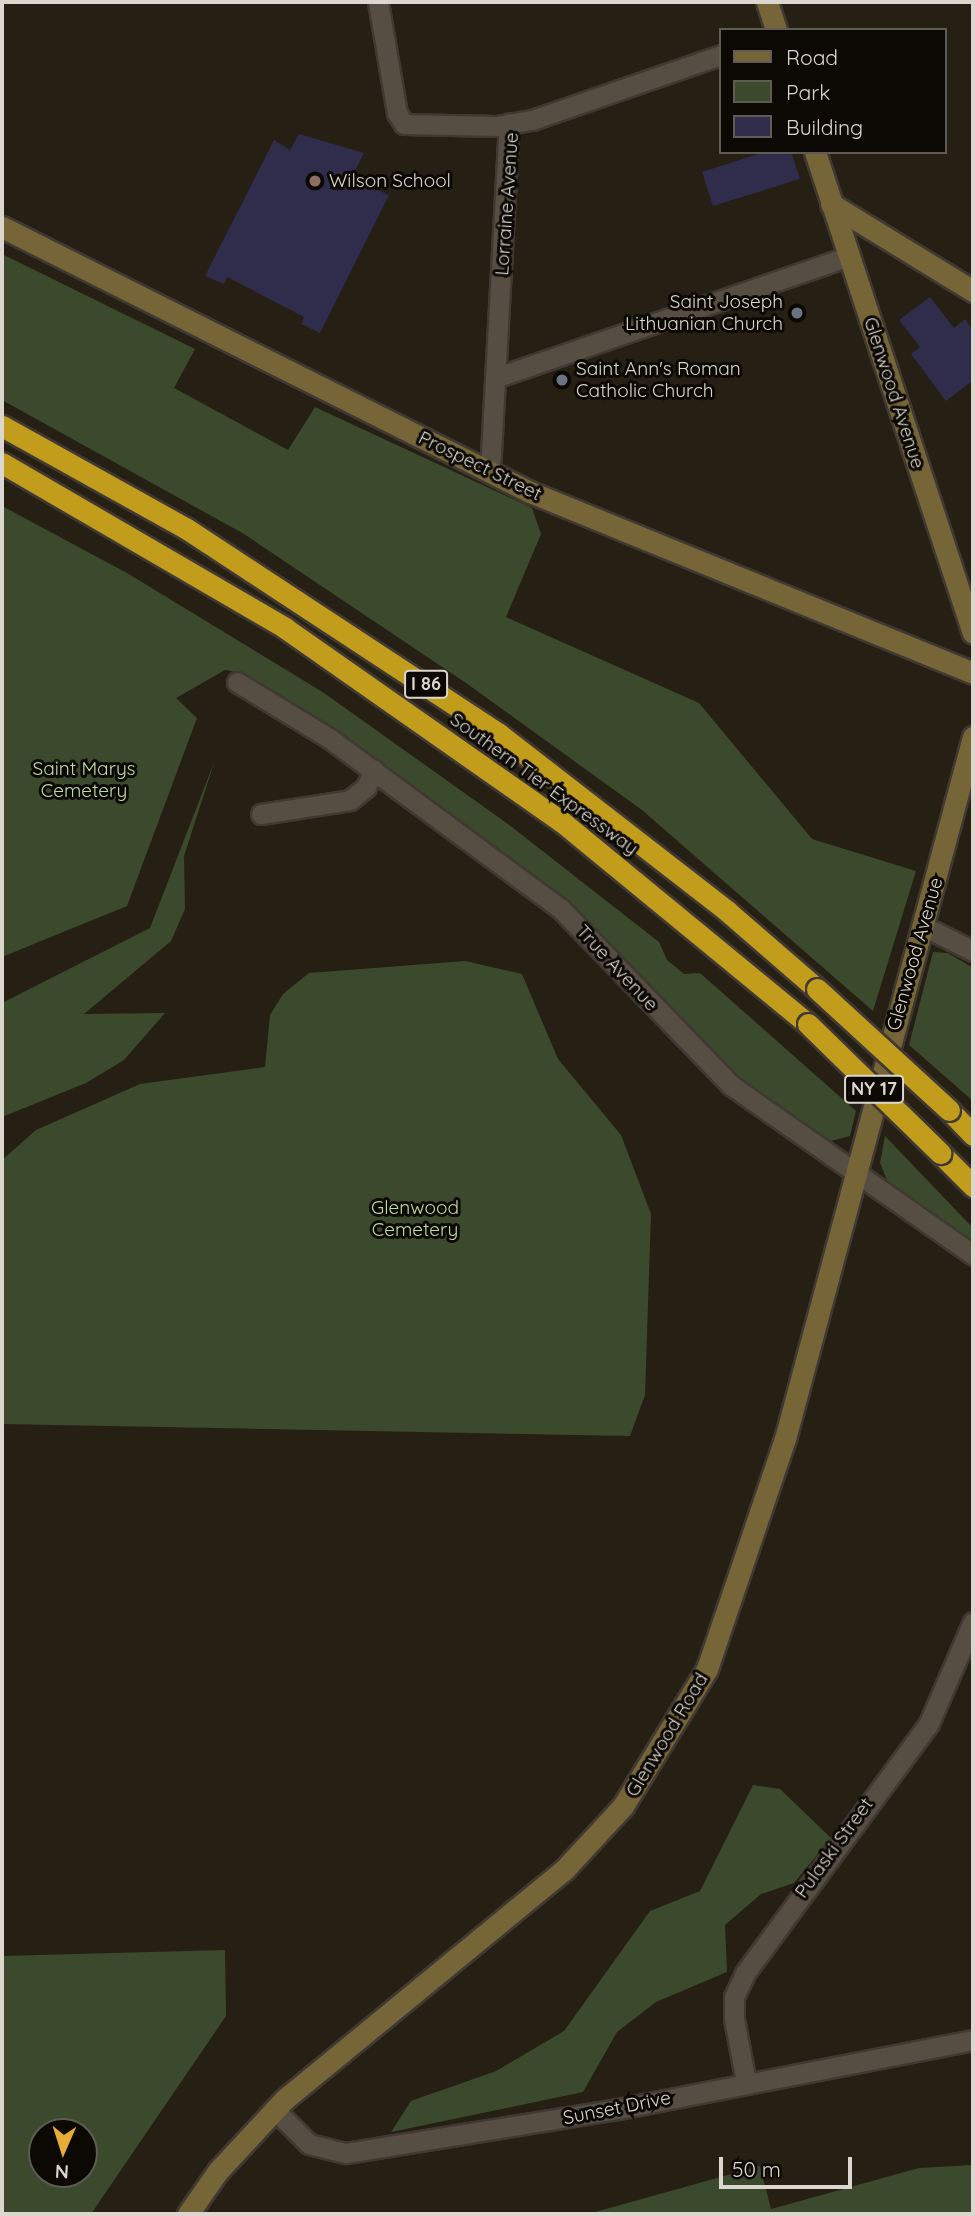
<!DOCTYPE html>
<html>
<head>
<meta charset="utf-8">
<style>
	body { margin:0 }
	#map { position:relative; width:975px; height:2216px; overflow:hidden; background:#261f13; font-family:Quicksand,sans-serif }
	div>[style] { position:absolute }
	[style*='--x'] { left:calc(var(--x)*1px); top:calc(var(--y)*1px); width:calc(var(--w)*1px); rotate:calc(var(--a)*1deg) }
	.green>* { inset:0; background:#3b4a2c }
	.building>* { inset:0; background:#302d4c }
	.roads { filter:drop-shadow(2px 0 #403933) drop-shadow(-2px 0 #403933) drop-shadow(0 2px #403933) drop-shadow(0 -2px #403933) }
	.street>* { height:19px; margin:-9.5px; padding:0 9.5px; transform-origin:9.5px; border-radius:9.5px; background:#564e42 }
	.secondary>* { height:21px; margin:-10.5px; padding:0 10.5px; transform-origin:10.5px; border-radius:10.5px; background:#766637 }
	.highway>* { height:21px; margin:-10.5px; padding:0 10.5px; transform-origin:10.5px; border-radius:10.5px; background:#c29d1c }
	.bridges { filter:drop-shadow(2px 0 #403933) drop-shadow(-2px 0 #403933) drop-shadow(0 2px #403933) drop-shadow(0 -2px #403933) }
	.highway-bridge>* { height:21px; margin:-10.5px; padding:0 10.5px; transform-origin:10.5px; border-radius:10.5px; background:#c29d1c }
	.dots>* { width:19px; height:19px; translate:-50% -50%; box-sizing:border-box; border:4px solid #0c0905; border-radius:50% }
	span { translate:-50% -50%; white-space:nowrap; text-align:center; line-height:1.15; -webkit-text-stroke:6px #0c0905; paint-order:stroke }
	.shield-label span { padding:2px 5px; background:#0c0905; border:2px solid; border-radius:5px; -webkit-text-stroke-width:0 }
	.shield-label { font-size:18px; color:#dbd6ce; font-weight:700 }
	.poi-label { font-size:19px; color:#dbd6ce }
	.left { translate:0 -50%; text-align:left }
	.right { translate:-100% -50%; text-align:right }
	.street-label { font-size:19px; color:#dbd6ce }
	.park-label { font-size:19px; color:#bfdca2 }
	.frame { position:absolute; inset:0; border:4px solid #dbd6ce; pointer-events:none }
	.legend { position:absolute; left:719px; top:28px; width:228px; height:126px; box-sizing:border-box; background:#0c0905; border:2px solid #5f5b55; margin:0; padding:9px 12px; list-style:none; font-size:21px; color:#dbd6ce }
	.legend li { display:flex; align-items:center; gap:14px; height:35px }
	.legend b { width:35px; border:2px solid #5f5b55 }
	.north { position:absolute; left:28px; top:2118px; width:70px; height:70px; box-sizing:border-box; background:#0c0905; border:2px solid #5f5b55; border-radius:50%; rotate:183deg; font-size:19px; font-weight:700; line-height:28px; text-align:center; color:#dbd6ce }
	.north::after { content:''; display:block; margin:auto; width:24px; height:32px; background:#e6ac36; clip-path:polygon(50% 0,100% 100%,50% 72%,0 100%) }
	.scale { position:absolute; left:719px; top:2157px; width:133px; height:32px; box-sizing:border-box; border:4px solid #dbd6ce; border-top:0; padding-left:9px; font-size:21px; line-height:24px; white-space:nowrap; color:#dbd6ce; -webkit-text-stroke:5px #0c0905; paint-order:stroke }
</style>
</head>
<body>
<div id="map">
	<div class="green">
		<i style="clip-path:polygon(2px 254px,195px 349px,174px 388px,288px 450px,315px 407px,532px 508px,541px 534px,506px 617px,699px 703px,812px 839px,916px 871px,873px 1011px,642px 810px,466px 683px,244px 534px,2px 400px)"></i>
		<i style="clip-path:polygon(2px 506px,127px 573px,324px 693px,508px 824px,659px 942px,667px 960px,684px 974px,700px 973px,856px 1111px,850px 1136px,827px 1142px,724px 1068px,618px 953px,463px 823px,243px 673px,225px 670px,176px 698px,197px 718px,127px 906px,2px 957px)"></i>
		<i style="clip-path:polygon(215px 760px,184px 856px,185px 909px,171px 941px,84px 1014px,165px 1013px,124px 1060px,86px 1083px,2px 1117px,2px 1003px,150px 928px)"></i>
		<i style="clip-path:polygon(933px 952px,948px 953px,973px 968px,973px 1101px,909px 1045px)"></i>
		<i style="clip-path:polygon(465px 961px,522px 974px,558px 1059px,621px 1135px,651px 1214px,645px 1395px,630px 1436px,2px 1424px,2px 1160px,36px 1130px,140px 1084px,265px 1067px,270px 1015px,283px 994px,309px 973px)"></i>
		<i style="clip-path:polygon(885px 1136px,973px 1228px,973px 1245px,889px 1185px,880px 1163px)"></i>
		<i style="clip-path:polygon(753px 1785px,780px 1789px,831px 1838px,794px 1883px,761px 1894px,725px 1925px,727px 1972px,656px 2002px,617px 2032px,583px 2092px,391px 2132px,411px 2101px,496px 2071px,564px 2031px,650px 1911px,700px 1891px)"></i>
		<i style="clip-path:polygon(evenodd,225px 1950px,226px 2016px,91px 2214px,2px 2214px,2px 1956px,225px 1950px,42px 2132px,84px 2132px,84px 2174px,42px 2174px,42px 2132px)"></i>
		<i style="clip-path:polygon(973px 2165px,973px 2214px,588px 2214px,760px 2166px,771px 2209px,919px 2168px)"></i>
	</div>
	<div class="building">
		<i style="clip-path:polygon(299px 134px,364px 153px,351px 179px,389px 195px,320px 333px,301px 324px,304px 317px,227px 277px,224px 284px,205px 276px,274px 140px,290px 150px)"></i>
		<i style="clip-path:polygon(764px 152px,791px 152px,800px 179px,713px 206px,702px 172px)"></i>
		<i style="clip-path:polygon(930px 297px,954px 328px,965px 319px,973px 331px,973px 380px,946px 401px,911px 354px,920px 347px,899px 320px)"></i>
	</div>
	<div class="roads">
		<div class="street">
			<i style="--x:378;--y:2;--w:113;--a:80.3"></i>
			<i style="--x:397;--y:113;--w:13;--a:58"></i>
			<i style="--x:404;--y:124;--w:93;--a:1.2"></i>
			<i style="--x:497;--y:126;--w:36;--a:-10"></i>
			<i style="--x:532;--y:120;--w:200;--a:-19"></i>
			<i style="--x:498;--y:377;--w:371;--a:-19"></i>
			<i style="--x:490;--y:472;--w:349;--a:-86.9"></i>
			<i style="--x:237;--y:682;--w:108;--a:31.3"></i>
			<i style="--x:329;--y:738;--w:288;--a:36.4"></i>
			<i style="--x:561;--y:909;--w:246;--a:46"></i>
			<i style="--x:732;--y:1086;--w:294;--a:35"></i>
			<i style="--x:261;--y:814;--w:90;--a:-8.9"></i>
			<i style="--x:350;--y:800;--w:21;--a:-39"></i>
			<i style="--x:366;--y:787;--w:19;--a:-65"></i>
			<i style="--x:923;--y:926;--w:56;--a:26.6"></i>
			<i style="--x:746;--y:2082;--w:64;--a:-100.8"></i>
			<i style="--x:734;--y:2019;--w:22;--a:-90"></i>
			<i style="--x:734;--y:1997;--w:26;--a:-65"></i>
			<i style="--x:745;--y:1973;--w:310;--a:-53.6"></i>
			<i style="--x:929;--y:1723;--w:110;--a:-66.5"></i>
			<i style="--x:275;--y:2110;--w:48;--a:45"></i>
			<i style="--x:309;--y:2144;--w:38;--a:14"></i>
			<i style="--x:346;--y:2153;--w:276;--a:-9.2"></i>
			<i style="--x:618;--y:2109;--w:362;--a:-11"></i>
		</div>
		<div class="secondary">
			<i style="--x:767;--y:2;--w:29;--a:72"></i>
			<i style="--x:815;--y:152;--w:506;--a:71.82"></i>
			<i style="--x:831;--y:204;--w:167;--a:31.5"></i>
			<i style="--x:2;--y:227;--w:591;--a:26.65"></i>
			<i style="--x:530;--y:492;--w:479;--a:22.2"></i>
			<i style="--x:188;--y:2214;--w:52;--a:-55.1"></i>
			<i style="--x:218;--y:2171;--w:98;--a:-47.1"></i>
			<i style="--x:285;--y:2099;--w:361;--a:-39.4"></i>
			<i style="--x:564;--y:1870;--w:87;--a:-47.3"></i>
			<i style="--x:623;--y:1806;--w:161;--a:-58.5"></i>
			<i style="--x:707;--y:1669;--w:243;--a:-71.3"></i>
			<i style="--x:785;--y:1439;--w:727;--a:-75.01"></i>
		</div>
		<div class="highway">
			<i style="--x:2;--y:426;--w:212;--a:29.1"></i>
			<i style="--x:187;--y:529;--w:373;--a:33.3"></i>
			<i style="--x:499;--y:734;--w:289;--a:37.8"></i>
			<i style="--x:727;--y:911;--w:119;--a:40.9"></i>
			<i style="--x:2;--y:463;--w:328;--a:30.2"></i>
			<i style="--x:285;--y:628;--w:337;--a:35"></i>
			<i style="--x:561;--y:821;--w:320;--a:39.4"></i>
			<i style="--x:949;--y:1110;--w:35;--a:46"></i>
			<i style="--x:940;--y:1153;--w:47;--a:45"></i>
		</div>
	</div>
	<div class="bridges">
		<div class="highway-bridge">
			<i style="--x:817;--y:989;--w:179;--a:42.5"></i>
			<i style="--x:808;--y:1024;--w:185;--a:44.3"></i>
		</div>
	</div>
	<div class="dots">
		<i style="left:315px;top:181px;background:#8d6e63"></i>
		<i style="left:797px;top:313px;background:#6b7280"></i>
		<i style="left:562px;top:380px;background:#6b7280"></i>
	</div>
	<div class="shield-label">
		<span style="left:426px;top:684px">I 86</span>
		<span style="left:874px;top:1089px">NY 17</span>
	</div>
	<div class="poi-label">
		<span class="left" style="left:329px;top:181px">Wilson School</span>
		<span class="right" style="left:783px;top:313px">Saint Joseph<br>Lithuanian Church</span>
		<span class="left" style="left:576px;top:380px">Saint Ann's Roman<br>Catholic Church</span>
	</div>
	<div class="street-label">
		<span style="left:507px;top:204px;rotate:-86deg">Lorraine Avenue</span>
		<span style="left:894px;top:393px;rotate:72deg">Glenwood Avenue</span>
		<span style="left:480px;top:466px;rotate:26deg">Prospect Street</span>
		<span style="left:544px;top:784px;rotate:36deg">Southern Tier Expressway</span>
		<span style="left:915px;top:954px;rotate:-74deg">Glenwood Avenue</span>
		<span style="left:617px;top:968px;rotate:47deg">True Avenue</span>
		<span style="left:667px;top:1735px;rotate:-59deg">Glenwood Road</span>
		<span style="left:834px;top:1848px;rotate:-54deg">Pulaski Street</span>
		<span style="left:617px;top:2108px;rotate:-11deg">Sunset Drive</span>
	</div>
	<div class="park-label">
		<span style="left:84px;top:780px">Saint Marys<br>Cemetery</span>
		<span style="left:415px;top:1219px">Glenwood<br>Cemetery</span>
	</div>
	<div class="frame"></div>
	<ul class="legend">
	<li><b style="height:9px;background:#766637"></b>Road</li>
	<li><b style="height:19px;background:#3b4a2c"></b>Park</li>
	<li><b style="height:19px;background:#302d4c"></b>Building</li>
	</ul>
	<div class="north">N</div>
	<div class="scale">50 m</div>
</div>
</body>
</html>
